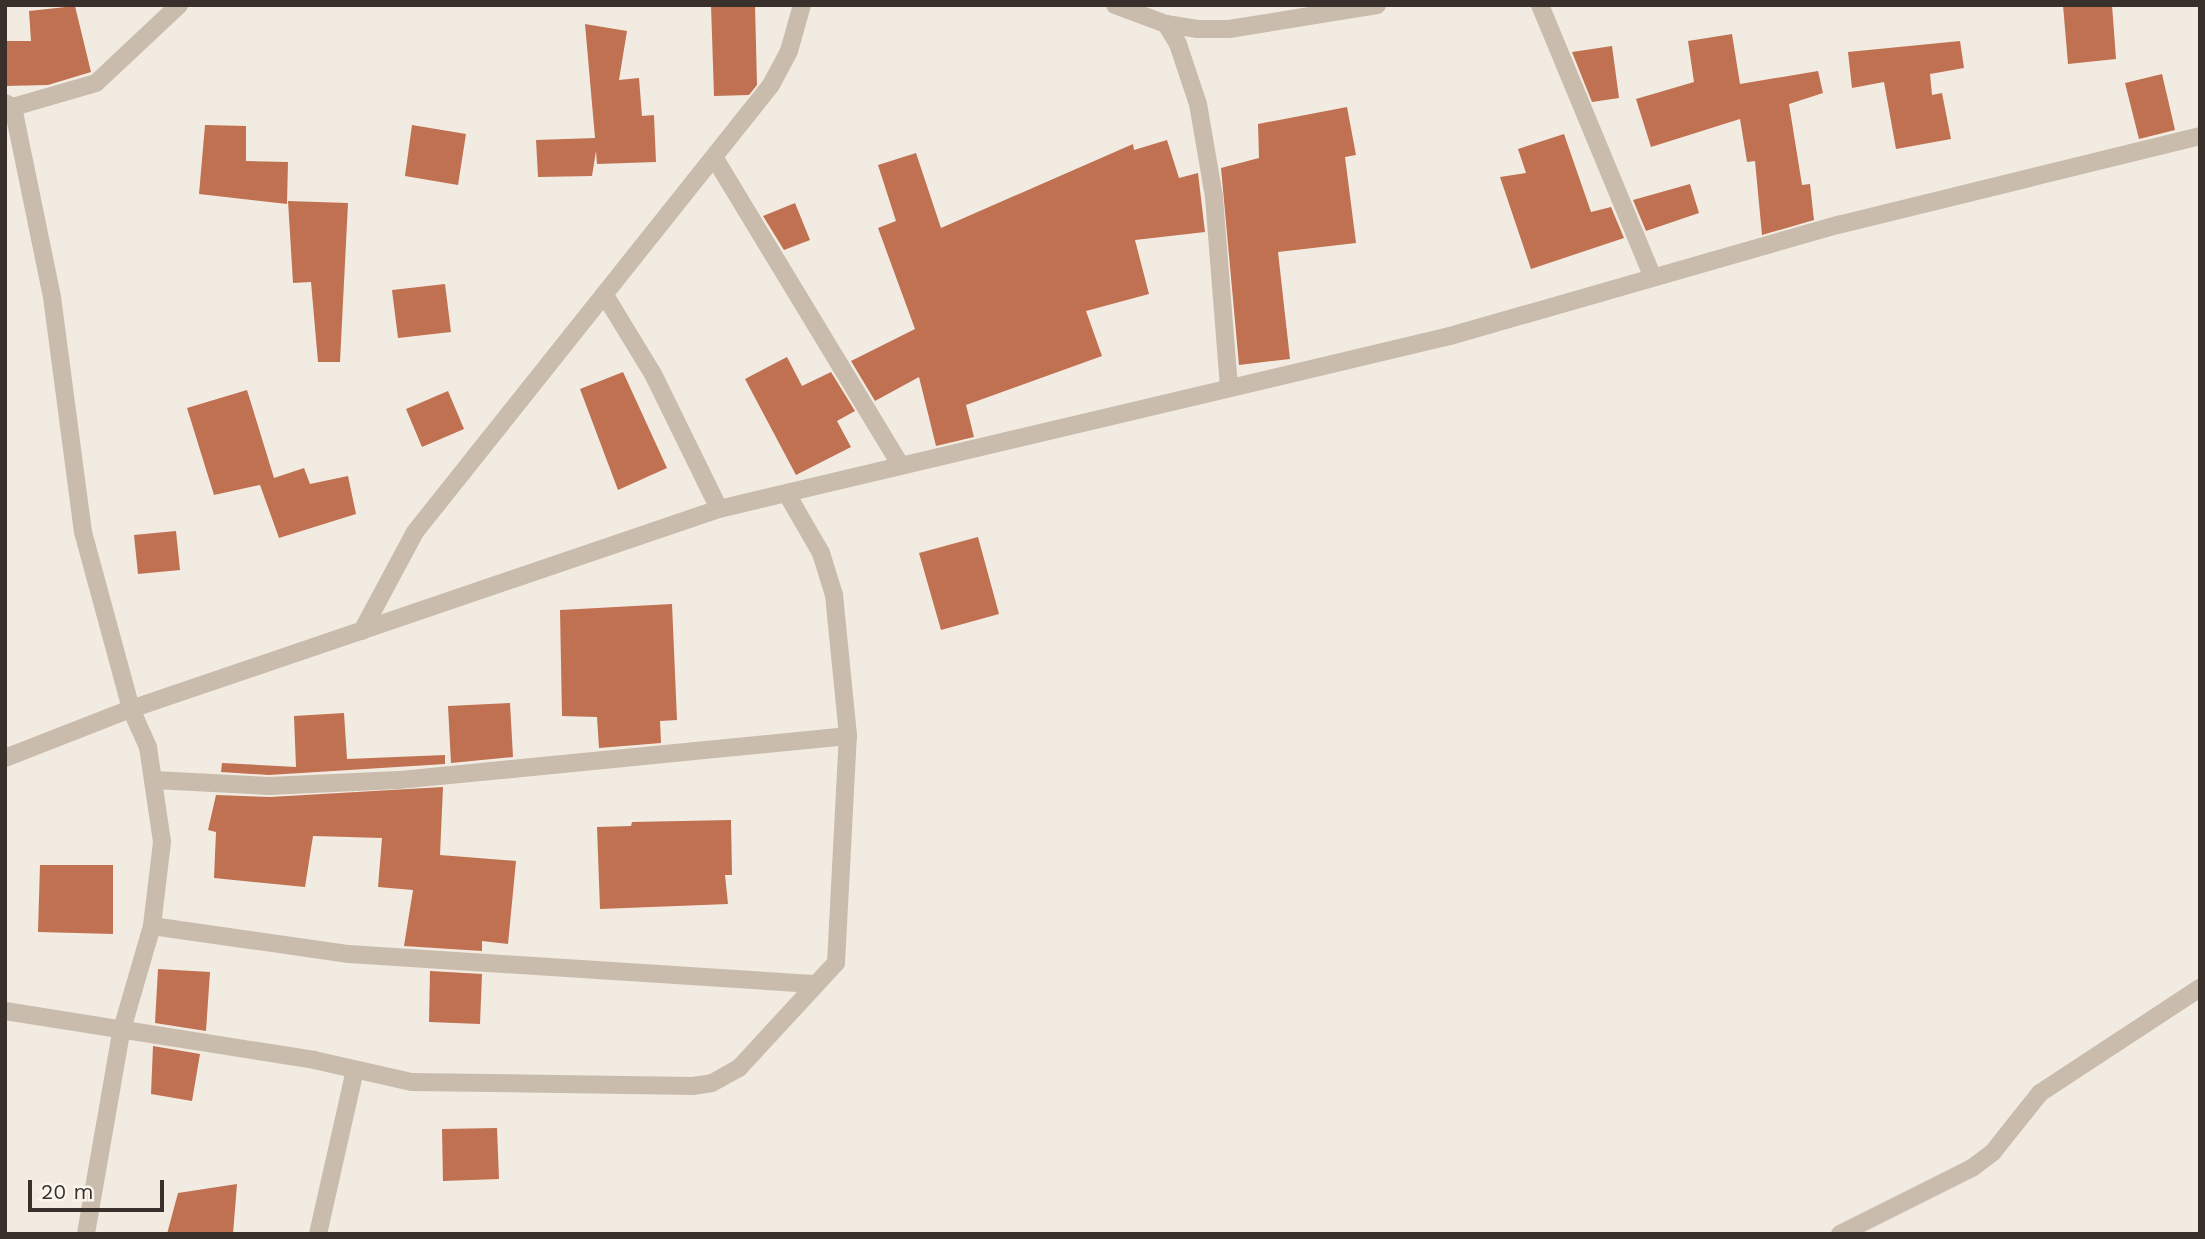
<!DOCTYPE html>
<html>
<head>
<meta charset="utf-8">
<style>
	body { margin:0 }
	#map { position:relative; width:2205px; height:1239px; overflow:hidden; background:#f2ebe1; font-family:"Work Sans",sans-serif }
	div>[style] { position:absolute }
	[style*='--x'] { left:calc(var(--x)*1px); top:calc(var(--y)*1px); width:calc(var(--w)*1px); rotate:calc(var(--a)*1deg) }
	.building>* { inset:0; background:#c07151 }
	.minor>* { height:18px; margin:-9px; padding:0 9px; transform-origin:9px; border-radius:9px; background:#cabcad }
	span { translate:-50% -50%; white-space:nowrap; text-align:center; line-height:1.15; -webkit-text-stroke:5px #faf5ed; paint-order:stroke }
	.frame { position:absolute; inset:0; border:7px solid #39302b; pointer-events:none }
	.scale { position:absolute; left:28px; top:1180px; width:136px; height:32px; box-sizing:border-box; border:4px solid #39302b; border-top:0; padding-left:9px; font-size:21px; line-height:24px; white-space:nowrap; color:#39302b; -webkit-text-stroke:5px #faf5ed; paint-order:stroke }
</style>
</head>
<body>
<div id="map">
	<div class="building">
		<i style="clip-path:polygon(711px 5px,755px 5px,757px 85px,749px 95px,714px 96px)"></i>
		<i style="clip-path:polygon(2063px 5px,2112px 5px,2116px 59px,2068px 64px)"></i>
		<i style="clip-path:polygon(75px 6px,91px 72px,48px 85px,5px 86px,5px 41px,31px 41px,29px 11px)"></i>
		<i style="clip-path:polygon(585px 24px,627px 31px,619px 80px,639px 78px,642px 116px,654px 115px,656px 162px,597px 164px,596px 151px,592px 176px,538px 177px,536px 140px,595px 138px)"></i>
		<i style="clip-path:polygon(1732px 34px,1740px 84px,1818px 71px,1823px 93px,1789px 104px,1802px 185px,1810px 184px,1814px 220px,1762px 235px,1755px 161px,1747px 162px,1740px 119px,1651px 147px,1636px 99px,1694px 82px,1688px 41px)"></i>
		<i style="clip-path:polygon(1960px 41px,1964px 68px,1930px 74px,1932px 95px,1942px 93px,1951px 139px,1896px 149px,1884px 82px,1852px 88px,1848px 52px)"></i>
		<i style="clip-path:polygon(1612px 46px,1619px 98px,1592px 102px,1572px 52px)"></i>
		<i style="clip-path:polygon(2162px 74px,2175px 130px,2139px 139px,2125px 83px)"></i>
		<i style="clip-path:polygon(1347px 107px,1356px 155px,1345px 157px,1356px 243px,1278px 252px,1290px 359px,1239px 365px,1221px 168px,1259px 158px,1258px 124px)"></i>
		<i style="clip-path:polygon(205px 125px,246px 126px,246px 161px,288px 162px,287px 204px,199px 194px)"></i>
		<i style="clip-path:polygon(412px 125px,466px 134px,458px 185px,405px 176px)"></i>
		<i style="clip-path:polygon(1564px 134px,1591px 212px,1611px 207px,1624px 238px,1531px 269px,1500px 177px,1526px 173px,1518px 149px)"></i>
		<i style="clip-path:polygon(1167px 140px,1179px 178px,1198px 173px,1205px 232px,1135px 240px,1149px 294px,1086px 311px,1102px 356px,966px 405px,974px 437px,936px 446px,919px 377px,875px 401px,851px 361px,915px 329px,878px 228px,896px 221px,878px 165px,916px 153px,941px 228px,1133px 144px,1134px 150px)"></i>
		<i style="clip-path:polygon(1690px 184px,1699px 213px,1646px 231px,1633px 200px)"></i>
		<i style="clip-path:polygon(288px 201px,348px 203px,340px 362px,318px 362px,311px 282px,293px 283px)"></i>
		<i style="clip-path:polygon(795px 203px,810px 240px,784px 250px,763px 216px)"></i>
		<i style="clip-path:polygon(445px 284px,451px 332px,398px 338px,392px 290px)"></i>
		<i style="clip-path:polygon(787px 357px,802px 386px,831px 372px,855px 411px,837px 421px,851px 447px,796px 475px,745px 379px)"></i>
		<i style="clip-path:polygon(623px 372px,667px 468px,618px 490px,580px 389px)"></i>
		<i style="clip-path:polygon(247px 390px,274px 478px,304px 468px,310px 484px,348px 476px,356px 514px,279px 538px,260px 485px,214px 495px,187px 408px)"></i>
		<i style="clip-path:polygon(448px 391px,464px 429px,422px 447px,406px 409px)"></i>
		<i style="clip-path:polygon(176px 531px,180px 570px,138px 574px,134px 535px)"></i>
		<i style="clip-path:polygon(978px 537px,999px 614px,941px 630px,919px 553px)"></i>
		<i style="clip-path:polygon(672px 604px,677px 720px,660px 721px,661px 743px,599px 748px,597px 717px,562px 716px,560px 610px)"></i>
		<i style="clip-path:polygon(510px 703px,513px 757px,451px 763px,448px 706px)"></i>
		<i style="clip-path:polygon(344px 713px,347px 759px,445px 755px,445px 764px,269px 775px,221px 772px,222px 763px,296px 767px,294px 716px)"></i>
		<i style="clip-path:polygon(443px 787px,440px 855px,516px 861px,508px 944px,482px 941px,482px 951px,404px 946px,413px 890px,378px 887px,382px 838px,313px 836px,305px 887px,214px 878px,216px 832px,208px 830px,216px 795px,270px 797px)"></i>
		<i style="clip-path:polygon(731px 820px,732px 875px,725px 875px,728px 904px,600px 909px,597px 827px,631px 826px,632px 822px)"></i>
		<i style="clip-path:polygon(40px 865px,113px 865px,113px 934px,38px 932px)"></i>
		<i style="clip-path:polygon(158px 969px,210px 972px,206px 1031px,155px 1023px)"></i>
		<i style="clip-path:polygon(430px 971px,482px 974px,480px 1024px,429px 1022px)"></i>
		<i style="clip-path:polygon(153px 1046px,200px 1054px,192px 1101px,151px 1094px)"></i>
		<i style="clip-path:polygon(497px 1128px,499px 1179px,443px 1181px,442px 1129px)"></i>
		<i style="clip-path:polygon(237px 1184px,233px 1234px,167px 1234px,178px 1193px)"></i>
	</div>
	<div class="minor">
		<i style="--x:1115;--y:5;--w:54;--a:20.4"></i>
		<i style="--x:1166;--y:24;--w:32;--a:9"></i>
		<i style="--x:1198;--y:29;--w:31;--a:0"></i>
		<i style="--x:1229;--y:29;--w:150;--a:-9.2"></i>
		<i style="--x:1540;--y:5;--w:293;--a:67.5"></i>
		<i style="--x:1166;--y:24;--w:23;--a:59"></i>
		<i style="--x:1178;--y:44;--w:63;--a:71.6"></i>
		<i style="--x:1198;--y:104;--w:94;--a:80.2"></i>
		<i style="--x:1214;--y:197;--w:190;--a:85.5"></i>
		<i style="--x:5;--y:103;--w:9;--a:27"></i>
		<i style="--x:13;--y:107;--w:194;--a:78.4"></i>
		<i style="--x:52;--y:297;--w:237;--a:82.5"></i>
		<i style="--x:83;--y:532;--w:183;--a:74.8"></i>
		<i style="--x:131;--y:709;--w:42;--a:65.9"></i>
		<i style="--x:148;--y:747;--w:96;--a:81.6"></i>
		<i style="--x:162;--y:842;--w:85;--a:96.8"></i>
		<i style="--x:152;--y:926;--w:111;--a:106.2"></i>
		<i style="--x:121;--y:1033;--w:204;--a:99.9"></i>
		<i style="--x:13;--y:107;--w:86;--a:-16.1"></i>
		<i style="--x:96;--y:83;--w:114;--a:-43.2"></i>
		<i style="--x:714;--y:157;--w:359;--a:58.8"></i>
		<i style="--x:606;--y:297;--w:90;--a:58.6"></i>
		<i style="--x:653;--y:374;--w:150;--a:63.9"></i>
		<i style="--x:787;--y:494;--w:68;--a:60"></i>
		<i style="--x:821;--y:553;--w:44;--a:72.8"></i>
		<i style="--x:834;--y:595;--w:142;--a:84.3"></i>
		<i style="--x:362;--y:631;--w:112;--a:-61.8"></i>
		<i style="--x:415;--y:532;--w:571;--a:-51.47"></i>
		<i style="--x:771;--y:85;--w:38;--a:-62"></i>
		<i style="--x:789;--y:51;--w:48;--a:-74.2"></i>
		<i style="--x:5;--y:758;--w:135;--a:-21.3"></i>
		<i style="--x:131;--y:709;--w:621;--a:-18.79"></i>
		<i style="--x:719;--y:509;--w:751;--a:-13.31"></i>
		<i style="--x:1450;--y:336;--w:404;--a:-16"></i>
		<i style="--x:1838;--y:225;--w:373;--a:-13.8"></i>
		<i style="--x:152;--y:926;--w:199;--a:8.1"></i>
		<i style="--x:349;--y:954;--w:465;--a:3.7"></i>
		<i style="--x:5;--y:1011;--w:313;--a:9"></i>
		<i style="--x:314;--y:1060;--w:100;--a:12.7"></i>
		<i style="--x:412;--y:1082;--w:281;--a:0.8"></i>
		<i style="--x:693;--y:1086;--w:19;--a:-9"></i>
		<i style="--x:712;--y:1083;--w:31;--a:-29"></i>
		<i style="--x:739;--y:1068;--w:143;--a:-47.3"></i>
		<i style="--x:836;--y:963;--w:227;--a:-87"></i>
		<i style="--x:848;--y:736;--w:452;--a:174.4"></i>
		<i style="--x:398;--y:780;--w:129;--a:177.3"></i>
		<i style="--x:269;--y:786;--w:115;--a:-177"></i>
		<i style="--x:318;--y:1234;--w:168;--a:-77.3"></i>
		<i style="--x:1840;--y:1234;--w:148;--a:-26.6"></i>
		<i style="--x:1972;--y:1168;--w:26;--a:-37"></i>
		<i style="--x:1993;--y:1152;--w:75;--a:-51.5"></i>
		<i style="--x:2040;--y:1093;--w:191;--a:-33.3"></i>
	</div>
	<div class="frame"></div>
	<div class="scale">20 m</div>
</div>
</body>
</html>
